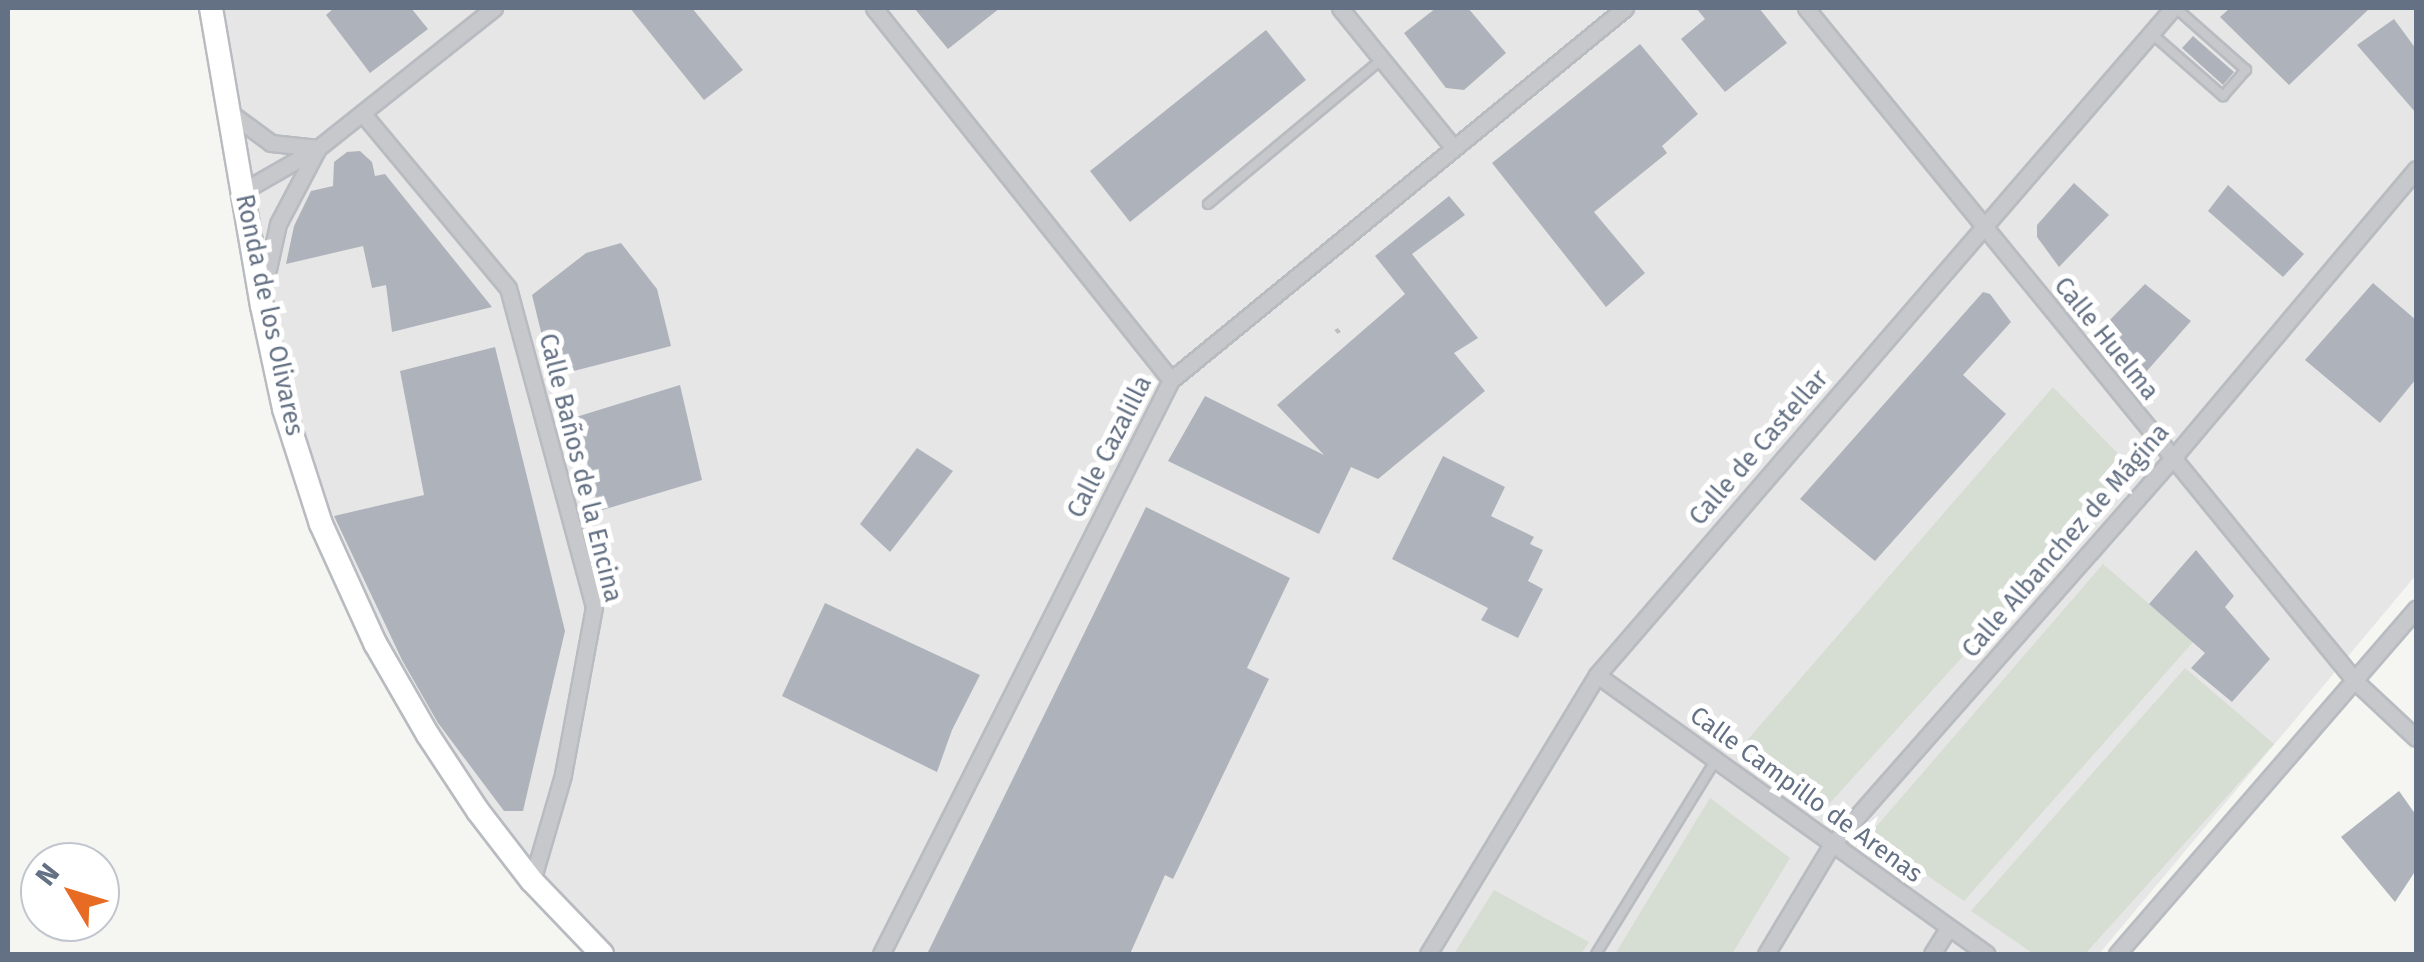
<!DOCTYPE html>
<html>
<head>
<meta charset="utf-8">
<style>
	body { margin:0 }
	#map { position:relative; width:2424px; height:962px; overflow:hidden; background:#f5f6f2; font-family:"Fira Sans",sans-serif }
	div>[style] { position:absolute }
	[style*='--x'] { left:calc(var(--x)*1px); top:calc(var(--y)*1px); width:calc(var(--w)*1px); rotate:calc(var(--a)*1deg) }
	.built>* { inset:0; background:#e6e6e6 }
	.green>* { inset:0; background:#d6ddd3 }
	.building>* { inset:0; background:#aeb3bb }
	.path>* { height:4px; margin-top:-2px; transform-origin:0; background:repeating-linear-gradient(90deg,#bdbec1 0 5px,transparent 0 10px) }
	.roads { filter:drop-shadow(2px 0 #b8bbc0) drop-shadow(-2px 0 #b8bbc0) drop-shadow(0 2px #b8bbc0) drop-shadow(0 -2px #b8bbc0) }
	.service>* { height:8px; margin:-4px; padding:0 4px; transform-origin:4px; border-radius:4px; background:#c6c8cc }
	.minor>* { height:15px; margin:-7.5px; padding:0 7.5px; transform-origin:7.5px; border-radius:7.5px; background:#c6c8cc }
	.secondary>* { height:22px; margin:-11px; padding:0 11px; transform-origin:11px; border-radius:11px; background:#fff }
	span { translate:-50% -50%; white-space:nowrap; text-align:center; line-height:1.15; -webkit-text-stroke:10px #fff; paint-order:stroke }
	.street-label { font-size:25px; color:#647184 }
	.frame { position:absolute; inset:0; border:10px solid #647184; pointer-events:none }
	.north { position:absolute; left:20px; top:842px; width:100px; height:100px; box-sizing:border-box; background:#fff; border:2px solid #c1c6ce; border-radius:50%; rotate:308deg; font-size:28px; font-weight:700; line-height:40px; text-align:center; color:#647184 }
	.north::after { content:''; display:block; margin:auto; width:35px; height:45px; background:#e76b22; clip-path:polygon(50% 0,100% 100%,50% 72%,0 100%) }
</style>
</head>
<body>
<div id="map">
	<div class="built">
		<i style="clip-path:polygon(210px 8px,2416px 8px,2416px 575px,2099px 954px,604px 954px,460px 787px,352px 608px,281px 387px)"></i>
	</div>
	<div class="green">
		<i style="clip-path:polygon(2053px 387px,2133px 469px,1829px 804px,1743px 745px)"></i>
		<i style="clip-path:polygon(2103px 564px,2193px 642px,1964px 901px,1869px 835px)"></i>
		<i style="clip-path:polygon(2185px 668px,2274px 744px,2085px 954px,2034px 954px,1971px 911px)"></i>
		<i style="clip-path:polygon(1710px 798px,1790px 858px,1732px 954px,1615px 954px)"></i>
		<i style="clip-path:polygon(1494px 890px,1589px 942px,1581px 954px,1454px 954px)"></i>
	</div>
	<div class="building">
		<i style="clip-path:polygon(334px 8px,411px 8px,428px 29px,370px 73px,326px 15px)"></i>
		<i style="clip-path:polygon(630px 8px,692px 8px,743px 70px,704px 100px)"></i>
		<i style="clip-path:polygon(914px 8px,1000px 8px,948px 49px)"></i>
		<i style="clip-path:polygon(1436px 8px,1468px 8px,1506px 53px,1464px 90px,1446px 88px,1404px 33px)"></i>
		<i style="clip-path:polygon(1696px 8px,1759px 8px,1787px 43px,1725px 92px,1681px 39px,1705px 19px)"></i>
		<i style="clip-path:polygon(2230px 8px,2370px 8px,2289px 85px,2220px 17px)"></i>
		<i style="clip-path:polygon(2394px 19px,2416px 49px,2416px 113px,2357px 45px)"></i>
		<i style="clip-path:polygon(1266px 30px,1306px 80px,1130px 222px,1090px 171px)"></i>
		<i style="clip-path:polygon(2193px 36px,2234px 72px,2223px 85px,2182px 48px)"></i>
		<i style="clip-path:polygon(1640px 44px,1698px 114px,1662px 146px,1667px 153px,1594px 212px,1645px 273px,1606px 307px,1492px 163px)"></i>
		<i style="clip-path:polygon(360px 151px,372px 162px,375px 176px,385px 174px,492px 307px,392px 332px,386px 285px,372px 288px,363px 246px,286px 264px,294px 226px,311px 191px,333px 186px,334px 162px,347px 152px)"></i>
		<i style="clip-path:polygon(2074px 183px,2109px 215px,2059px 267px,2037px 237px,2037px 225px)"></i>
		<i style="clip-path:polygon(2228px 185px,2304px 254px,2283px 277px,2208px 211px)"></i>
		<i style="clip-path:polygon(1449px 196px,1465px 215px,1412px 254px,1478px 338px,1454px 353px,1485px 391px,1378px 479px,1351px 467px,1319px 534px,1168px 461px,1205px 396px,1324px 455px,1277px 405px,1405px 294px,1375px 256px)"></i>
		<i style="clip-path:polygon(621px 243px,657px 289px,671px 346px,566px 373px,557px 332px,542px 336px,532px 295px,586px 253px)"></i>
		<i style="clip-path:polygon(2373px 283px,2416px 320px,2416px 379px,2380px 423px,2305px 360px)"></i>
		<i style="clip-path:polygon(2145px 284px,2191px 321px,2146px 372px,2104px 326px)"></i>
		<i style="clip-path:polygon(1983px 292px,1990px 294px,2011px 322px,1963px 375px,2006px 414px,1875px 561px,1800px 499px)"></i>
		<i style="clip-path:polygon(495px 347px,565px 631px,523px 811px,504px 811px,438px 723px,402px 660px,334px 516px,424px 495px,400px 371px)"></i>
		<i style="clip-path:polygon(680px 385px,702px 480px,599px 511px,576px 417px)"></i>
		<i style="clip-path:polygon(917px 448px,953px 471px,890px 552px,860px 524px)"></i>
		<i style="clip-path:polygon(1443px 456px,1505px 487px,1491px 516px,1534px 537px,1530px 544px,1543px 550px,1528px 581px,1543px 589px,1518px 638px,1481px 620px,1488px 608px,1392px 559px)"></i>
		<i style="clip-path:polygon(1146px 507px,1290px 578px,1247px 668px,1269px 679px,1173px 879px,1165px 875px,1130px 954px,927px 954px)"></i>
		<i style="clip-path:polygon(2196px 550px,2234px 596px,2225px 607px,2270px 659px,2232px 702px,2191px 668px,2205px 653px,2149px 604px)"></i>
		<i style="clip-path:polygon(825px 603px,980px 675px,952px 730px,937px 772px,782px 696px)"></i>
		<i style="clip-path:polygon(2399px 791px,2416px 815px,2416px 870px,2395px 902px,2341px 837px)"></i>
	</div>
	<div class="path">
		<i style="--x:1336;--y:329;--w:8;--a:50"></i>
	</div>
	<div class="roads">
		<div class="service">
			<i style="--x:2151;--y:33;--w:96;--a:41.2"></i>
			<i style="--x:2223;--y:96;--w:35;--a:-49"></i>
			<i style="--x:2246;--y:70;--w:94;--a:-138.5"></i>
			<i style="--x:1208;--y:204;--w:225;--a:-39.8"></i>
			<i style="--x:1596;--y:954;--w:227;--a:-58.3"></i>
		</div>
		<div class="minor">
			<i style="--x:874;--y:8;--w:476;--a:51.4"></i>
			<i style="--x:1340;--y:8;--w:179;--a:50.9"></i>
			<i style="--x:1806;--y:8;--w:869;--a:50.79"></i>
			<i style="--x:2355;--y:681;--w:83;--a:43.1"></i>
			<i style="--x:229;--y:112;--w:52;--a:36.4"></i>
			<i style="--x:271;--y:143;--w:47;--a:6.1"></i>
			<i style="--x:318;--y:148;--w:86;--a:117.8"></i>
			<i style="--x:278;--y:224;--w:65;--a:102.5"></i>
			<i style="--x:363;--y:114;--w:226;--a:50.2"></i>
			<i style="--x:508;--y:288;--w:330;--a:74.9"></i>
			<i style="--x:594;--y:607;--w:171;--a:100.5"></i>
			<i style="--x:563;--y:775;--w:110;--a:106.3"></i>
			<i style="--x:243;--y:191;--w:86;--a:-29.8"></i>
			<i style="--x:318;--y:148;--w:225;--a:-38.5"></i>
			<i style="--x:1597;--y:675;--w:479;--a:35.6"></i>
			<i style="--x:881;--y:954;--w:643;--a:-63.2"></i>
			<i style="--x:1171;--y:380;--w:587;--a:-39.33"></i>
			<i style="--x:1428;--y:954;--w:326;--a:-58.8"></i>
			<i style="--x:1597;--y:675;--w:881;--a:-49.19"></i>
			<i style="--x:1766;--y:954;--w:126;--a:-59"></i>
			<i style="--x:1831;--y:846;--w:516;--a:-48.62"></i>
			<i style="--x:2172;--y:459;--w:379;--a:-49.9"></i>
			<i style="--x:1932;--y:954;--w:31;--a:-58"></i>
			<i style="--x:2117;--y:954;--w:457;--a:-49.1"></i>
		</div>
		<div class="secondary">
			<i style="--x:211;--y:8;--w:302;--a:80.3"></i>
			<i style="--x:262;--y:306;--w:105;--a:77.9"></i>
			<i style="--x:284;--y:409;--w:121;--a:72.2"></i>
			<i style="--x:321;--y:524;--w:131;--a:65.6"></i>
			<i style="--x:375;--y:643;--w:106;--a:60.1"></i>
			<i style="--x:428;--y:735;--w:91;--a:56.7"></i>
			<i style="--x:478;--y:811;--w:88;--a:52.4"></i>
			<i style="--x:532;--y:881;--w:101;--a:46.2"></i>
		</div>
	</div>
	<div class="street-label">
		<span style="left:269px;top:315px;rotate:78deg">Ronda de los Olivares</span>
		<span style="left:2106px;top:339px;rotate:51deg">Calle Huelma</span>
		<span style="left:1110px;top:447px;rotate:-63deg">Calle Cazalilla</span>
		<span style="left:1759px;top:448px;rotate:-49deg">Calle de Castellar</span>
		<span style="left:580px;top:468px;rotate:76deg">Calle Baños de la Encina</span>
		<span style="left:2066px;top:541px;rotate:-49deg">Calle Albanchez de Mágina</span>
		<span style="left:1806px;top:795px;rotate:36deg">Calle Campillo de Arenas</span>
	</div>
	<div class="frame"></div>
	<div class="north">N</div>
</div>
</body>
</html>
